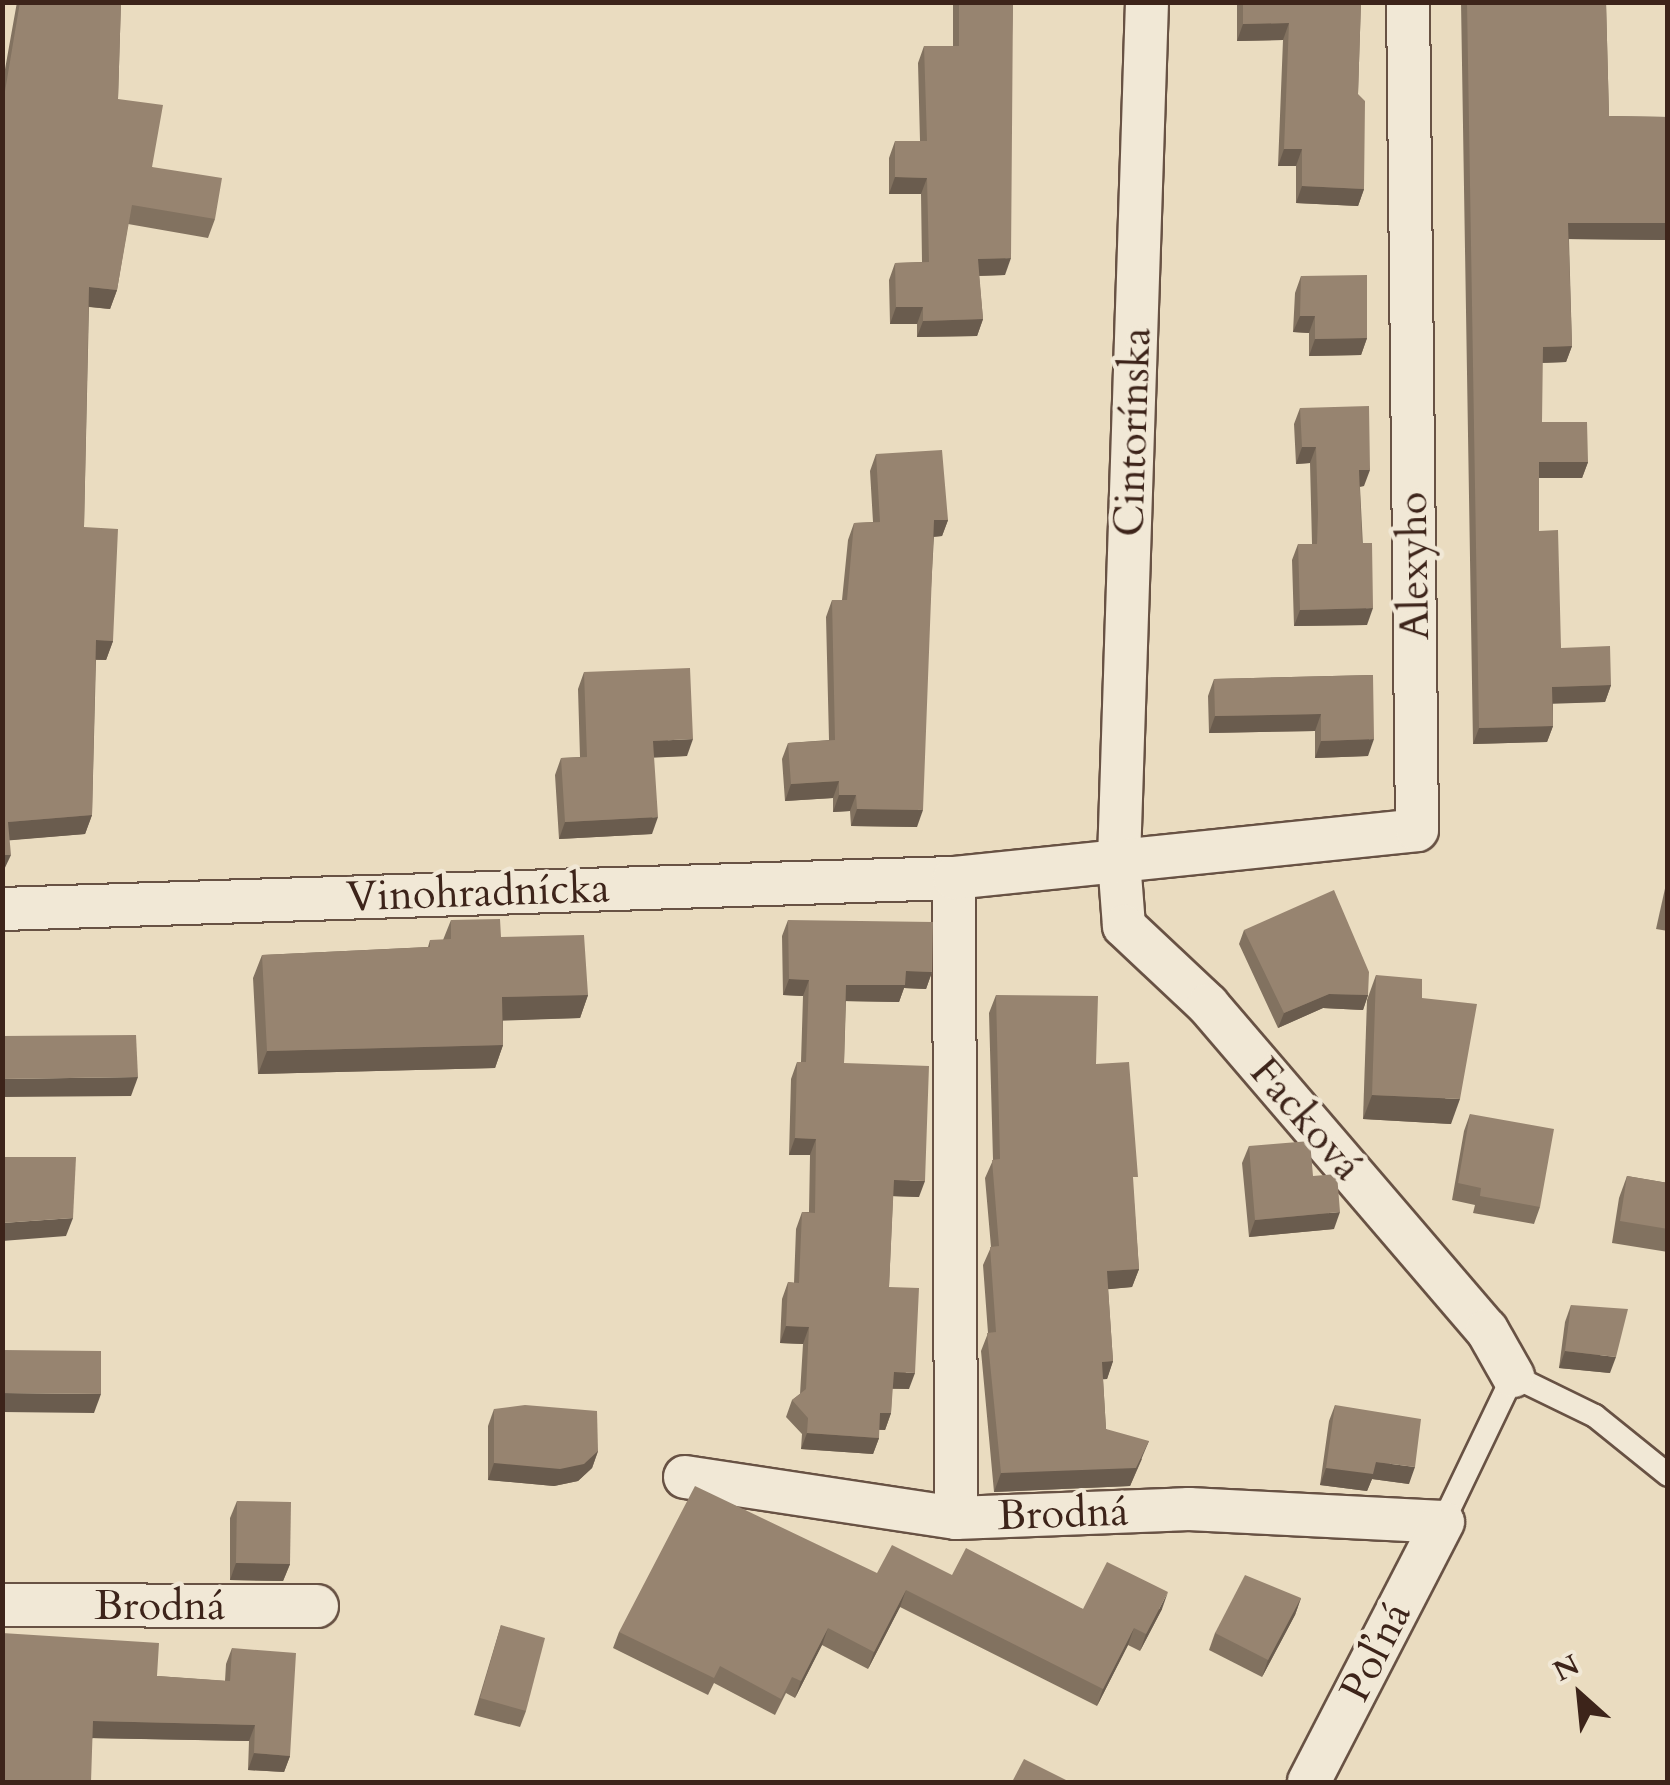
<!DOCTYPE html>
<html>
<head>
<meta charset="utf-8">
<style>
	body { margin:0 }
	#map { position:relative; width:1670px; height:1785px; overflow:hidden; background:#eadcc0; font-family:Cardo,serif }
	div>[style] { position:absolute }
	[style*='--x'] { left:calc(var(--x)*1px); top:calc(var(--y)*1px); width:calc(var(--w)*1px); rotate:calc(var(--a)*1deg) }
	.roads { filter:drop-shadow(2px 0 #685244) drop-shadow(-2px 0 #685244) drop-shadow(0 2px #685244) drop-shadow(0 -2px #685244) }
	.service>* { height:22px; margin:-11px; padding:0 11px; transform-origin:11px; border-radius:11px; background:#f1e8d6 }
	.minor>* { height:42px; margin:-21px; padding:0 21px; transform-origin:21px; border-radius:21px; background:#f1e8d6 }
	.wall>* { inset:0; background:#827260 }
	.shaded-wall>* { inset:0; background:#6a5c4e }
	.building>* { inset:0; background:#978470 }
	span { translate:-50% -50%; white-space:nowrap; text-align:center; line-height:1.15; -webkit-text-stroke:9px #f1e8d6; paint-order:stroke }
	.street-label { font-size:42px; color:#3d241a }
	.frame { position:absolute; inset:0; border:5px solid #3d241a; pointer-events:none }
	.north { position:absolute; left:1530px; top:1645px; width:100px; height:100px; -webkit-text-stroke:8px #f1e8d6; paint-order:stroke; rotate:333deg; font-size:28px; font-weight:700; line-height:40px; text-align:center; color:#3d241a }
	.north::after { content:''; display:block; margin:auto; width:35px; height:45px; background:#3d241a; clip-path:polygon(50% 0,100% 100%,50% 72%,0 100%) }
</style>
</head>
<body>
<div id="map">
	<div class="roads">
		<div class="service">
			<i style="--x:1443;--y:1522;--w:162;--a:-64.4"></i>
			<i style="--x:1513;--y:1376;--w:91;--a:26"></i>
			<i style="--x:1595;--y:1416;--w:94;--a:38.9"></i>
		</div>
		<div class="minor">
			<i style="--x:1147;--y:2;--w:859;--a:91.87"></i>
			<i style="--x:1119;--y:861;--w:65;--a:85.6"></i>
			<i style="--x:1124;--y:926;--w:115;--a:43.2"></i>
			<i style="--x:1208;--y:1005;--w:428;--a:49.4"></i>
			<i style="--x:1487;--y:1330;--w:53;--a:60.5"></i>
			<i style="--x:954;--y:878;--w:640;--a:89.82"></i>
			<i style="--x:2;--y:909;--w:953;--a:-1.87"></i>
			<i style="--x:954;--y:878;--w:465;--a:-5.9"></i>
			<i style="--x:1417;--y:830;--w:828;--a:-90.62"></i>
			<i style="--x:685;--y:1477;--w:274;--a:8.6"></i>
			<i style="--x:956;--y:1518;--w:233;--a:-2.2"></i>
			<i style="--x:1189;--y:1509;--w:254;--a:2.9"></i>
			<i style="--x:1443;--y:1522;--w:292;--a:117.3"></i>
			<i style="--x:2;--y:1605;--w:315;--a:0.2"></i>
		</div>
	</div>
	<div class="wall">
		<i style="clip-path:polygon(17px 2px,121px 2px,118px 99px,152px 167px,215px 219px,208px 238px,128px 224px,117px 290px,110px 309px,89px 307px,84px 527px,113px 641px,106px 660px,96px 660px,92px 815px,85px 834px,9px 840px,2px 874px,2px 86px)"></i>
		<i style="clip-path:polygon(953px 2px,1013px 2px,1005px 275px,979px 276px,983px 319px,977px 336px,917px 337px,917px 324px,890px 324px,889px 280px,895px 263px,922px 262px,921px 194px,889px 194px,889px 158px,895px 141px,920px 141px,918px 63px,924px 46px,953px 46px)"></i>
		<i style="clip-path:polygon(1237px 2px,1361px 2px,1358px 94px,1364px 189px,1358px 206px,1296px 203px,1296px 166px,1278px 166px,1283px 40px,1237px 41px)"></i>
		<i style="clip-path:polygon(1461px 2px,1606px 2px,1609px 116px,1668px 117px,1668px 240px,1569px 239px,1572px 346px,1566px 362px,1542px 363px,1542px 422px,1588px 462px,1582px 478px,1539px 478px,1539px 531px,1561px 648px,1611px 685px,1605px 702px,1553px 703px,1553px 726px,1547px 742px,1473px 744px)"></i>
		<i style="clip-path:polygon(1301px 276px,1367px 338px,1361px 355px,1309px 356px,1309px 333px,1293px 332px,1295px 293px)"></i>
		<i style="clip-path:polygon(1300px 408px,1364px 486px,1360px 487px,1367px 625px,1294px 626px,1292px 560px,1298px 544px,1312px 544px,1310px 463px,1296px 464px,1294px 424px)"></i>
		<i style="clip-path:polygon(876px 454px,948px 520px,942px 536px,934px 537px,917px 827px,851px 826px,850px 811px,833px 812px,833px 798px,785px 801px,782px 759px,788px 743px,829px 740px,826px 617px,832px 600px,842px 600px,848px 540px,854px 523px,873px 522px,870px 471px)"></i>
		<i style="clip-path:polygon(584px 672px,687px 756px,654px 757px,652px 834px,559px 839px,555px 775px,561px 758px,580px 757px,578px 689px)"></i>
		<i style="clip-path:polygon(1373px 675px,1368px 756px,1315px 758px,1315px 731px,1209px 733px,1208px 696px,1214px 679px)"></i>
		<i style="clip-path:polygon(1668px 875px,1668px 931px,1656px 929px)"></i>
		<i style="clip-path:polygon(451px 920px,501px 937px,588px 995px,580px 1018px,503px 1020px,503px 1045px,495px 1068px,258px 1074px,253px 978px,262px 955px,428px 947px,430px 940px,443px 940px)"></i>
		<i style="clip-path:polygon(788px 920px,932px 972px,926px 989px,904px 988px,899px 1002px,846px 1001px,844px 1063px,919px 1197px,893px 1196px,889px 1287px,909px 1389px,892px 1389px,891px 1413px,885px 1430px,879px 1430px,879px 1438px,873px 1454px,801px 1449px,802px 1434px,786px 1417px,792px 1400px,800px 1394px,803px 1344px,780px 1343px,782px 1299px,788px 1282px,794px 1283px,796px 1229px,802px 1212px,809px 1212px,810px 1155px,789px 1155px,791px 1079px,797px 1062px,801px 1062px,803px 996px,783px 995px,782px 936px)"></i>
		<i style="clip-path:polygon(1244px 930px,1368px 995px,1363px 1010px,1323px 1008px,1278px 1028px,1239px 944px)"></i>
		<i style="clip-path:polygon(1376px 975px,1422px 998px,1451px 1124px,1363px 1119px,1367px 1000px)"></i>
		<i style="clip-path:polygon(996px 995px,1096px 1064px,1133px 1189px,1139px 1269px,1132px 1287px,1108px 1289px,1113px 1361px,1107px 1379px,1103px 1379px,1106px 1429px,1142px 1459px,1130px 1486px,994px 1492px,981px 1351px,988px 1333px,983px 1265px,991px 1247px,985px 1178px,993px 1160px,989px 1013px)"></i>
		<i style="clip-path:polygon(1470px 1114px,1540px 1207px,1534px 1224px,1473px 1213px,1475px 1205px,1452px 1200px,1464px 1131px)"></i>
		<i style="clip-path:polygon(1249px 1146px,1313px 1176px,1334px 1229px,1249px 1237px,1242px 1163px)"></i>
		<i style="clip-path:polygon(1627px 1176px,1668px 1183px,1668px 1252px,1612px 1243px,1619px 1198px)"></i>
		<i style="clip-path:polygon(1571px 1305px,1610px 1373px,1559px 1368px,1565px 1322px)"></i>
		<i style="clip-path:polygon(1335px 1405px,1409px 1484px,1372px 1479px,1367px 1491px,1320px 1485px,1329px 1421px)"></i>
		<i style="clip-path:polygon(494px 1409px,598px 1451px,592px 1468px,578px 1481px,554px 1486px,488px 1480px,488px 1426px)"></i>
		<i style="clip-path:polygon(237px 1501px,290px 1564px,283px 1581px,230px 1580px,230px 1518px)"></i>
		<i style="clip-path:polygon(877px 1573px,952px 1575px,1083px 1609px,1162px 1609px,1140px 1651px,1128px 1645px,1097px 1706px,900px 1607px,868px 1669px,822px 1645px,795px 1698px,786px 1693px,775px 1715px,714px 1683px,708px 1695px,613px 1648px,619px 1632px)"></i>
		<i style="clip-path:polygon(1301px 1598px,1295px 1615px,1262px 1677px,1209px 1650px,1215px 1633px)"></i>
		<i style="clip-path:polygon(501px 1625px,526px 1711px,520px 1727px,474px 1715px)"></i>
		<i style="clip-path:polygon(232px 1648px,290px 1756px,284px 1772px,248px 1770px,249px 1741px,93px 1738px,2px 1782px,157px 1676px,225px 1681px,226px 1664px)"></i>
	</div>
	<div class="shaded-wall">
		<i style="clip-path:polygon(1289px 23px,1283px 40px,1237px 41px,1243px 24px)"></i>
		<i style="clip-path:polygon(1284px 149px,1302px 149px,1296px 166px,1278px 166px)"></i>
		<i style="clip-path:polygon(895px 177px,927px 178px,921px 194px,889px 194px)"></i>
		<i style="clip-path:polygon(1302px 186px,1364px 189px,1358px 206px,1296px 203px)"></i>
		<i style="clip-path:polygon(1568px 223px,1668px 223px,1668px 240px,1562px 239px)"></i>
		<i style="clip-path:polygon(1011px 258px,1005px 275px,972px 276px,978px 259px)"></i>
		<i style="clip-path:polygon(89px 287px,117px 290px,110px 309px,82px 306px)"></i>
		<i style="clip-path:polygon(896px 307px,923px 307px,917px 324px,890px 324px)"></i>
		<i style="clip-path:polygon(1300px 316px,1315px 316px,1309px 333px,1293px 332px)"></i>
		<i style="clip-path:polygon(983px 319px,977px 336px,917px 337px,923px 321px)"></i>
		<i style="clip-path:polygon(1367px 338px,1361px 355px,1309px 356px,1315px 339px)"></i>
		<i style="clip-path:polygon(1572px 346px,1566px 362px,1537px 363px,1543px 347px)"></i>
		<i style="clip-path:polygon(1302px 447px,1316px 447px,1310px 463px,1296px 464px)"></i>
		<i style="clip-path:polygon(1539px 462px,1588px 462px,1582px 478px,1533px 478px)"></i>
		<i style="clip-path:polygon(1359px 470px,1370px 470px,1364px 486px,1353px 487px)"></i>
		<i style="clip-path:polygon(934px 520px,948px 520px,942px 536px,928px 537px)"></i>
		<i style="clip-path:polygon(1373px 608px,1367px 625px,1294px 626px,1300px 610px)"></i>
		<i style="clip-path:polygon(96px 640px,113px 641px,106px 660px,89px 659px)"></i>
		<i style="clip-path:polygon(1611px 685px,1605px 702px,1546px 704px,1552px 687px)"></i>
		<i style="clip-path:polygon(1321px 714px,1315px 731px,1209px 733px,1215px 716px)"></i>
		<i style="clip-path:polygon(1553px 726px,1547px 742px,1473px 744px,1479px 728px)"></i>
		<i style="clip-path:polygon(693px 739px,687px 756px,647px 758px,653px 741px)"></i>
		<i style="clip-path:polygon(1374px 739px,1368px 756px,1315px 758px,1321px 741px)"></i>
		<i style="clip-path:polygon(839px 781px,833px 798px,785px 801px,791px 784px)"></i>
		<i style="clip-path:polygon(839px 795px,856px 795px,850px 811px,833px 812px)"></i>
		<i style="clip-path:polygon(857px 809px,923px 810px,917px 827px,851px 826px)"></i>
		<i style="clip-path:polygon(92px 815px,85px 834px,2px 841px,8px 822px)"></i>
		<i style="clip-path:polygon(658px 817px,652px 834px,559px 839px,565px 822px)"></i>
		<i style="clip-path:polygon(2px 855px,11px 855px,2px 874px)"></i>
		<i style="clip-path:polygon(906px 971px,932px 972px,926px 989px,904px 988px,899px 1002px,840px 1001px,846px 985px)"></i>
		<i style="clip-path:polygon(789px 979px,809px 980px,803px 996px,783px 995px)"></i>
		<i style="clip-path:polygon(1329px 994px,1368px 995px,1363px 1010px,1323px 1008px,1278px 1028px,1284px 1013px)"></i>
		<i style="clip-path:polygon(588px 995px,580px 1018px,493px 1021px,502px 997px)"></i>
		<i style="clip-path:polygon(503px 1045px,495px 1068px,258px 1074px,267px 1051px)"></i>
		<i style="clip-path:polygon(138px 1077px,131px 1096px,2px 1097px,2px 1079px)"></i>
		<i style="clip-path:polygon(1372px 1095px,1460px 1099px,1451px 1124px,1363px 1119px)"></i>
		<i style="clip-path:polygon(795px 1138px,816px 1139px,810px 1155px,789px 1155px)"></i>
		<i style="clip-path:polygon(894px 1180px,925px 1181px,919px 1197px,888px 1196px)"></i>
		<i style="clip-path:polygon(1340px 1212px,1334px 1229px,1249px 1237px,1255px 1220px)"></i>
		<i style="clip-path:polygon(73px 1218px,66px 1236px,2px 1241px,2px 1223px)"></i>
		<i style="clip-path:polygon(1139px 1269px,1132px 1287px,1100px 1290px,1107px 1271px)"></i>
		<i style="clip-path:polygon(786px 1326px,809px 1327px,803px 1344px,780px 1343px)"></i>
		<i style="clip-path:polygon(1565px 1351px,1616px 1357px,1610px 1373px,1559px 1368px)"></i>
		<i style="clip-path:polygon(1113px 1361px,1107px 1379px,1095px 1380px,1102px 1362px)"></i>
		<i style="clip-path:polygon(894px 1372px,915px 1373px,909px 1389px,888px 1388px)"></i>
		<i style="clip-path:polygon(2px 1393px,101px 1394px,94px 1413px,2px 1412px)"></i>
		<i style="clip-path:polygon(880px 1413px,891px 1413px,885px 1430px,874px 1429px)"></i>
		<i style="clip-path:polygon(807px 1433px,879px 1438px,873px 1454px,801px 1449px)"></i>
		<i style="clip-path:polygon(1149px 1441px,1130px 1486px,994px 1492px,1001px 1473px)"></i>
		<i style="clip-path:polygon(598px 1451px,592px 1468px,578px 1481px,554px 1486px,488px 1480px,494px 1463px)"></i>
		<i style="clip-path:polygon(1376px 1462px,1415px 1467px,1409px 1484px,1372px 1479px,1367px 1491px,1320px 1485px,1326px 1468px)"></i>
		<i style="clip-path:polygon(236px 1563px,290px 1564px,283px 1581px,230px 1580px)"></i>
		<i style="clip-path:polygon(906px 1590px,900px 1607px,868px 1669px,874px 1652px)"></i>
		<i style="clip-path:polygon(1168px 1592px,1162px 1609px,1140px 1651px,1146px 1634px)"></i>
		<i style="clip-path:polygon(1301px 1598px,1295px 1615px,1262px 1677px,1268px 1660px)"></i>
		<i style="clip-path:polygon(828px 1628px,822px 1645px,795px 1698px,801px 1681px)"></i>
		<i style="clip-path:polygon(1134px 1628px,1128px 1645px,1097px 1706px,1103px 1689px)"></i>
		<i style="clip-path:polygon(93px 1721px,255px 1725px,249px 1741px,87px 1738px)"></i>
		<i style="clip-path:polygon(254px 1753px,290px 1756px,284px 1772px,248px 1770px)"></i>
	</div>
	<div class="building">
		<i style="clip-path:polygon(20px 2px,121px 2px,118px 99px,163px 105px,152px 167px,222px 178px,215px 219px,132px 205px,117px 290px,89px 287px,84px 527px,118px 529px,113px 641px,96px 640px,92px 815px,8px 822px,11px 855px,2px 855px,2px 109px)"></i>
		<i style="clip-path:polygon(959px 2px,1013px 2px,1011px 258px,978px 259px,983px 319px,923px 321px,923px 307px,896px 307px,895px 263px,929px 262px,927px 178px,895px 177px,895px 141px,927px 141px,924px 46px,959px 46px)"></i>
		<i style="clip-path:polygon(1243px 2px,1361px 2px,1358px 94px,1365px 101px,1364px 189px,1302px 186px,1302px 149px,1284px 149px,1289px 23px,1243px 24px)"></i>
		<i style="clip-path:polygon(1467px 2px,1606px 2px,1609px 116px,1668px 117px,1668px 223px,1568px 223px,1572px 346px,1543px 347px,1542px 422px,1587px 422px,1588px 462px,1539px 462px,1539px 531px,1558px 530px,1561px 648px,1610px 646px,1611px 685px,1552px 687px,1553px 726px,1479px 728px)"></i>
		<i style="clip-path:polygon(1367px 275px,1367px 338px,1315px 339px,1315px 316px,1300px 316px,1301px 276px)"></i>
		<i style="clip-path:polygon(1369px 406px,1370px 470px,1359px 470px,1362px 543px,1372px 543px,1373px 608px,1300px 610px,1298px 544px,1317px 544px,1318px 514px,1316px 447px,1302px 447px,1300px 408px)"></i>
		<i style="clip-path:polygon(942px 450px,948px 520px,934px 520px,923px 810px,857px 809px,856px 795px,839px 795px,839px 781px,791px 784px,788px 743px,835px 740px,832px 600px,847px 600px,854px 523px,880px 522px,876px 454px)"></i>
		<i style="clip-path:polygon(690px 668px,693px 739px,653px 741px,658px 817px,565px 822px,561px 758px,587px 757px,584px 672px)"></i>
		<i style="clip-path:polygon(1373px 675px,1374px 739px,1321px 741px,1321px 714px,1215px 716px,1214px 679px)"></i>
		<i style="clip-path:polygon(1334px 890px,1369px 972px,1368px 995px,1329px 994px,1284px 1013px,1244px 930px)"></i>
		<i style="clip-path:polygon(500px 919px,501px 937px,584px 935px,588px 995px,502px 997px,503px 1045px,267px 1051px,262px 955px,430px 947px,430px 940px,451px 939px,451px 920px)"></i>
		<i style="clip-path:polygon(788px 920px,933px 922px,932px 972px,906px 971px,905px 985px,846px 985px,844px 1063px,929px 1066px,925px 1181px,894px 1180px,889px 1287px,919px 1288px,915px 1373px,894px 1372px,891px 1413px,880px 1413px,879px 1438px,807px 1433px,808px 1418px,792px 1400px,806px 1389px,809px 1327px,786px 1326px,788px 1282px,799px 1283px,802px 1212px,815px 1213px,816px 1139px,795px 1138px,797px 1062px,806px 1062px,809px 980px,789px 979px)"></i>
		<i style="clip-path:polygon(1376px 975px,1422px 979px,1422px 998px,1477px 1004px,1460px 1099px,1372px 1095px)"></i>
		<i style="clip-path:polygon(996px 995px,1098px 996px,1096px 1064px,1129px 1062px,1138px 1177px,1133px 1177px,1139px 1269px,1107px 1271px,1113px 1361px,1102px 1362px,1106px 1429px,1149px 1441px,1136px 1468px,1001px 1473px,987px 1333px,996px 1332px,990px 1247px,999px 1246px,992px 1160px,1000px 1159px)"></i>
		<i style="clip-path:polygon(136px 1035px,138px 1077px,2px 1079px,2px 1036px)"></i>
		<i style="clip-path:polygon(1470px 1114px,1554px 1129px,1540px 1207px,1480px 1196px,1481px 1188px,1458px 1183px)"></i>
		<i style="clip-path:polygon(1310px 1141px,1313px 1176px,1337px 1174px,1340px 1212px,1255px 1220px,1249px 1146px)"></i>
		<i style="clip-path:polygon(2px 1157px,76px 1157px,73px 1218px,2px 1223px)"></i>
		<i style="clip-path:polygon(1627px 1176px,1668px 1183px,1668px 1229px,1620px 1221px)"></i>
		<i style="clip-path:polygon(1571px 1305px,1628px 1309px,1616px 1357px,1565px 1351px)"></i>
		<i style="clip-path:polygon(2px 1350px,101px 1351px,101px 1394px,2px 1393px)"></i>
		<i style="clip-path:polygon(525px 1405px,597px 1411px,598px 1451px,584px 1464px,560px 1469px,494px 1463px,494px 1409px)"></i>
		<i style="clip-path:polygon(1335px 1405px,1421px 1419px,1415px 1467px,1376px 1462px,1373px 1474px,1326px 1468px)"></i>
		<i style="clip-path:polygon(695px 1486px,877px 1573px,892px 1545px,952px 1575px,966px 1548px,1083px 1609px,1107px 1562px,1168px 1592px,1146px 1634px,1134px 1628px,1103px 1689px,906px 1590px,874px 1652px,828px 1628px,801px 1681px,792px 1677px,781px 1699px,720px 1666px,714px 1678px,619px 1632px)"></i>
		<i style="clip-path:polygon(237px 1501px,291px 1502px,290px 1564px,236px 1563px)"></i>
		<i style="clip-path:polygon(1245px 1575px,1301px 1598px,1268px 1660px,1215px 1633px)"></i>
		<i style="clip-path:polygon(501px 1625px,545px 1638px,526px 1711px,480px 1698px)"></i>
		<i style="clip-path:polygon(2px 1633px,159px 1643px,157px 1676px,230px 1681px,232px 1648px,296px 1653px,290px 1756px,254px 1753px,255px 1725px,93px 1721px,91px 1782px,2px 1782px)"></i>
		<i style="clip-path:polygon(1024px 1759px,1070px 1782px,1012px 1782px)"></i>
	</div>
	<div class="street-label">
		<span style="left:1133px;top:432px;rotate:-88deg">Cintorínska</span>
		<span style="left:1414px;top:566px;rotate:-91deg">Alexyho</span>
		<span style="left:478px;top:893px;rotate:-2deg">Vinohradnícka</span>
		<span style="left:1306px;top:1119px;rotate:49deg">Facková</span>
		<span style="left:1063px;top:1514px;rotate:-2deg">Brodná</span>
		<span style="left:160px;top:1606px">Brodná</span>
		<span style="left:1376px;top:1652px;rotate:-63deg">Poľná</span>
	</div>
	<div class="frame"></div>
	<div class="north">N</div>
</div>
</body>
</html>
